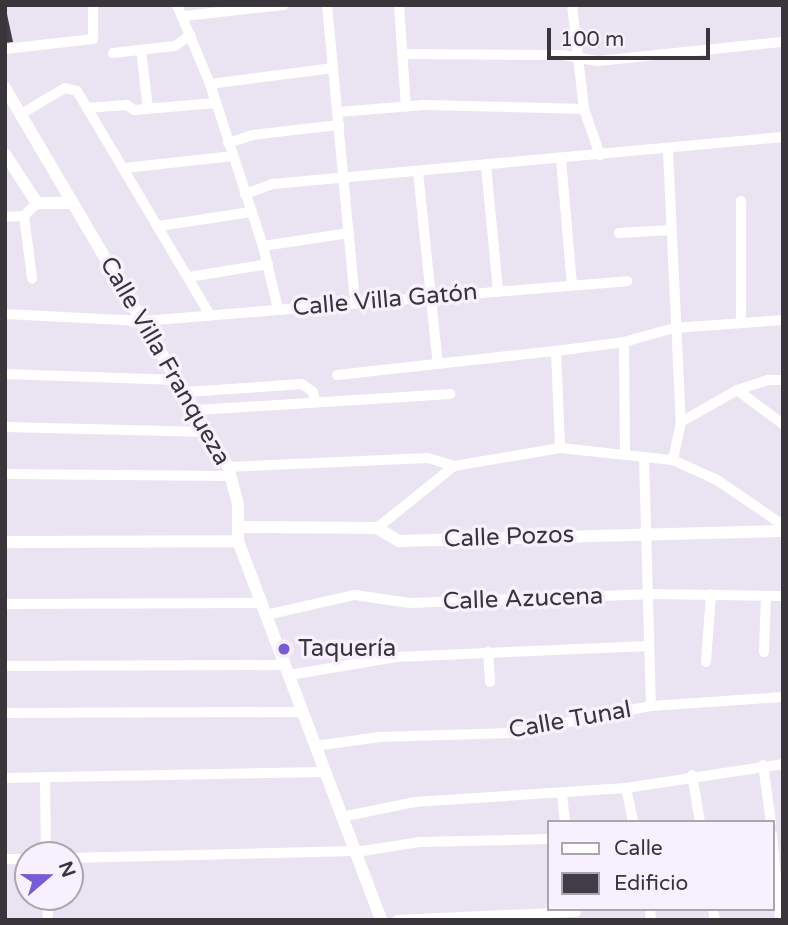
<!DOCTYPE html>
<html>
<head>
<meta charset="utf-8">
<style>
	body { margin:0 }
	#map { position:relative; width:788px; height:925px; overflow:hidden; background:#eae3f1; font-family:"Varela Round",sans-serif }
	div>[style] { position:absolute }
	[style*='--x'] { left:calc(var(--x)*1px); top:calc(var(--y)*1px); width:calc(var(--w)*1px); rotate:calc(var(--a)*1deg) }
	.building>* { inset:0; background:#413c47 }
	.minor>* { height:10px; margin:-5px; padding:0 5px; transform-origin:5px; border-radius:5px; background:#fff }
	.tertiary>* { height:12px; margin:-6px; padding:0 6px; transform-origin:6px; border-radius:6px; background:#fff }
	.dots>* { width:19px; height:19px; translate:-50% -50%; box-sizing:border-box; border:4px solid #f7f0fe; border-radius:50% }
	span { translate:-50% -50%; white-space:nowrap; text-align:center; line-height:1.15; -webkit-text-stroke:7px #f7f0fe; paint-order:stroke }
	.street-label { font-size:24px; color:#38353b }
	.poi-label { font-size:24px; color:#38353b }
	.left { translate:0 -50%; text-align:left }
	.frame { position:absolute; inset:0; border:7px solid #38353b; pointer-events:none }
	.legend { position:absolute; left:547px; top:820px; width:228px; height:91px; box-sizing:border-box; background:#f7f0fe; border:2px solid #aba5b0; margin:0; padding:9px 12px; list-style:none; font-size:21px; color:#38353b }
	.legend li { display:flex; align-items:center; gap:14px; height:35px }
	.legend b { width:35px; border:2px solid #aba5b0 }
	.north { position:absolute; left:14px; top:841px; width:70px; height:70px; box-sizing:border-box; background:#f7f0fe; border:2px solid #aba5b0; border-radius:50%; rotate:70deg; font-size:19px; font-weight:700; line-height:28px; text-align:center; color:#38353b }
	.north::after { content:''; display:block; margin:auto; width:24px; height:32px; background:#775cd7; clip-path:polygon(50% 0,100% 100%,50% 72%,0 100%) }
	.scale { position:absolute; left:547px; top:28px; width:163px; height:32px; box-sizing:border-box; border:4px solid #38353b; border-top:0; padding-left:9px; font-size:21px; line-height:24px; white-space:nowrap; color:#38353b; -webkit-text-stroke:5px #f7f0fe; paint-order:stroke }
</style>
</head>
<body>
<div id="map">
	<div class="building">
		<i style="clip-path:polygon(5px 5px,13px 42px,5px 43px)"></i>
	</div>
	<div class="minor">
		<i style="--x:177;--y:5;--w:86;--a:67.3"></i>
		<i style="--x:210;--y:84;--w:170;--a:71.9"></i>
		<i style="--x:263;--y:246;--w:65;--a:76.6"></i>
		<i style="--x:327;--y:5;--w:298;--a:84.6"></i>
		<i style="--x:399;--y:5;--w:102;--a:86.1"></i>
		<i style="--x:572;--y:5;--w:105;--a:83.4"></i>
		<i style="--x:584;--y:109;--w:49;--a:70.8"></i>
		<i style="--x:184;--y:16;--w:100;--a:-6.3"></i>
		<i style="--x:5;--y:49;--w:89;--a:-6.5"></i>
		<i style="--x:93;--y:39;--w:34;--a:-90"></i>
		<i style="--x:141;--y:50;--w:59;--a:83.2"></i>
		<i style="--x:113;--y:53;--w:62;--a:-6.4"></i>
		<i style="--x:175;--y:46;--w:19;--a:-35"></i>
		<i style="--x:405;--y:54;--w:158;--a:0.4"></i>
		<i style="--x:563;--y:55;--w:36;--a:10"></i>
		<i style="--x:598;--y:61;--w:186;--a:-5.9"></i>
		<i style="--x:210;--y:84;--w:124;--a:-7.4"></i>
		<i style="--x:87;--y:108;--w:40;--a:-4.3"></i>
		<i style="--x:127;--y:105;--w:9;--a:36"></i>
		<i style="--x:134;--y:110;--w:82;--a:-4.9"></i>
		<i style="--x:338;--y:112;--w:86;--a:-4.7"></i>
		<i style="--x:424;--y:105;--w:160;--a:1.4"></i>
		<i style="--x:21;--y:114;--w:51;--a:-30.6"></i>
		<i style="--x:65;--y:88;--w:12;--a:14"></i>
		<i style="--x:77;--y:91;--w:261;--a:59.3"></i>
		<i style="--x:228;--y:143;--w:25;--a:-18"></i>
		<i style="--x:252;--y:135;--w:88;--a:-6.6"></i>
		<i style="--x:668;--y:151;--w:271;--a:87.3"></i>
		<i style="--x:681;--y:422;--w:39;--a:102"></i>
		<i style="--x:561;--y:159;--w:126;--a:85"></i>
		<i style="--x:486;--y:166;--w:126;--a:84.5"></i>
		<i style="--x:125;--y:168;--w:109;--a:-6.3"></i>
		<i style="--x:418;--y:172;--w:193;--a:84.1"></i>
		<i style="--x:245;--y:194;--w:30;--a:-20"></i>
		<i style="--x:273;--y:184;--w:512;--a:-5.27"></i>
		<i style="--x:741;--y:201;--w:121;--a:90"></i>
		<i style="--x:24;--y:216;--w:63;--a:82.6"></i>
		<i style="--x:5;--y:217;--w:19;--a:-3"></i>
		<i style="--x:24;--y:216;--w:18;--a:-45"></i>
		<i style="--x:159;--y:226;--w:93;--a:-8.7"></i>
		<i style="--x:619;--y:233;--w:52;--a:-3.3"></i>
		<i style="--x:263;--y:246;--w:87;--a:-8.6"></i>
		<i style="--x:189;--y:277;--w:80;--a:-9.3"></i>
		<i style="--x:5;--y:314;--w:138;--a:2.9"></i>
		<i style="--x:143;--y:321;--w:486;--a:-4.7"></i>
		<i style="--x:624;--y:342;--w:112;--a:89.5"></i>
		<i style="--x:556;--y:351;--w:97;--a:87.6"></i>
		<i style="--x:5;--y:374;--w:174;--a:2"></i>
		<i style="--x:337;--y:375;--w:220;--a:-6.3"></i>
		<i style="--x:556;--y:351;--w:69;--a:-7.5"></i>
		<i style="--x:624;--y:342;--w:52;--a:-15.6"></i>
		<i style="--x:674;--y:328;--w:109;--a:-4.2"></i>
		<i style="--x:737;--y:390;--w:57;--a:36.5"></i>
		<i style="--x:186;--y:392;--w:116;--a:-3.9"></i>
		<i style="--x:302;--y:384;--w:14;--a:36"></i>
		<i style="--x:313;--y:392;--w:10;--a:79"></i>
		<i style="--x:197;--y:410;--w:254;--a:-3.6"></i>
		<i style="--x:681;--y:422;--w:64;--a:-29.7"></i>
		<i style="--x:737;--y:390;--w:33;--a:-18"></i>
		<i style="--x:768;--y:380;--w:15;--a:0"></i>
		<i style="--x:5;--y:427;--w:205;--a:1.4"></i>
		<i style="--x:644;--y:457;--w:249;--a:88.4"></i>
		<i style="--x:228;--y:467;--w:200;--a:-2.6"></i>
		<i style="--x:428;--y:458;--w:27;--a:17"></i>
		<i style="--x:5;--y:474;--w:226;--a:0.5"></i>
		<i style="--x:377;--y:528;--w:99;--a:-38.8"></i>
		<i style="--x:454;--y:466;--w:108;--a:-9.6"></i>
		<i style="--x:560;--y:448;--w:114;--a:6.1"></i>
		<i style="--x:673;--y:460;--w:48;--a:24.4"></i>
		<i style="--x:717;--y:480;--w:80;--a:34.3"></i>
		<i style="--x:5;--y:604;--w:257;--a:-0.2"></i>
		<i style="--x:266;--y:615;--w:91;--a:-12.7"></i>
		<i style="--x:355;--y:595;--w:55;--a:8.4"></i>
		<i style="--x:409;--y:603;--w:240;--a:-2.1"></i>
		<i style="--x:649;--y:594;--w:134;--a:0.9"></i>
		<i style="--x:488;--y:652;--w:30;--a:86"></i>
		<i style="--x:764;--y:652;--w:56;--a:-88"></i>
		<i style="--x:706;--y:662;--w:68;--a:-85.8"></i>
		<i style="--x:5;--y:666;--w:280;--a:-0.2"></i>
		<i style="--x:289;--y:675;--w:109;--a:-9.5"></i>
		<i style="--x:396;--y:657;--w:253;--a:-2.5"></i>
		<i style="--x:5;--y:713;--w:296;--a:-0.2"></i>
		<i style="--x:315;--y:746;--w:65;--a:-8"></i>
		<i style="--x:379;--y:737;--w:134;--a:-1.7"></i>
		<i style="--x:513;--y:733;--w:141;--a:-11.1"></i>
		<i style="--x:651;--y:706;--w:132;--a:-3.9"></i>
		<i style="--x:763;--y:765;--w:58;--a:82"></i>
		<i style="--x:692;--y:775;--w:48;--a:80.3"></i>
		<i style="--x:5;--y:778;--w:319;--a:-1.1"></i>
		<i style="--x:45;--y:778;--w:77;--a:89.3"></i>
		<i style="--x:626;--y:788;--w:35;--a:78"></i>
		<i style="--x:562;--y:794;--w:28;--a:84"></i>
		<i style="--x:341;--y:817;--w:76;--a:-11.5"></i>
		<i style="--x:415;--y:802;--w:211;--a:-3.8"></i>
		<i style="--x:626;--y:788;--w:159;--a:-8.7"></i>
		<i style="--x:772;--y:835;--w:85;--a:84.6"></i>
		<i style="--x:70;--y:858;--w:293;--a:-1.4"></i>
		<i style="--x:363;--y:851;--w:58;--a:-9"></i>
		<i style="--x:420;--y:842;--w:128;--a:-1.3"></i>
		<i style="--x:5;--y:859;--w:23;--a:0"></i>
		<i style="--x:47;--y:897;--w:23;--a:88"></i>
		<i style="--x:650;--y:909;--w:11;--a:85"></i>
		<i style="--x:713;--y:909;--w:11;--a:80"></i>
		<i style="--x:397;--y:920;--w:179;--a:-2.6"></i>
	</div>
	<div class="tertiary">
		<i style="--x:5;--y:88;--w:440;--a:59.5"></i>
		<i style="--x:228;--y:467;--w:39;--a:75"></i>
		<i style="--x:238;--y:505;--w:36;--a:90"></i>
		<i style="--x:238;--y:541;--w:405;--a:69.3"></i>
		<i style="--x:5;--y:154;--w:59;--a:56.9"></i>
		<i style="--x:37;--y:203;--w:34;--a:0"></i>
		<i style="--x:240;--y:527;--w:137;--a:0.4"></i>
		<i style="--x:377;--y:528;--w:26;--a:31"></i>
		<i style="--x:399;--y:541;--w:384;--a:-1.5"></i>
		<i style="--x:5;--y:542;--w:233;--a:-0.2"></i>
	</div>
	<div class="dots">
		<i style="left:284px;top:649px;background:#775cd7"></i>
	</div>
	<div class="street-label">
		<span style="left:385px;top:300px;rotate:-5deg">Calle Villa Gatón</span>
		<span style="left:165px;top:361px;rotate:60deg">Calle Villa Franqueza</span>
		<span style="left:509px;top:537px;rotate:-2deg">Calle Pozos</span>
		<span style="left:523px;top:599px;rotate:-2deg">Calle Azucena</span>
		<span style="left:570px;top:720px;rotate:-10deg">Calle Tunal</span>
	</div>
	<div class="poi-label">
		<span class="left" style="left:298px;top:649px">Taquería</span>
	</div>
	<div class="frame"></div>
	<ul class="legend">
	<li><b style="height:9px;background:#fff"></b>Calle</li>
	<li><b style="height:19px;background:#413c47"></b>Edificio</li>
	</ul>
	<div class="north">N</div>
	<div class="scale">100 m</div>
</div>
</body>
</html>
